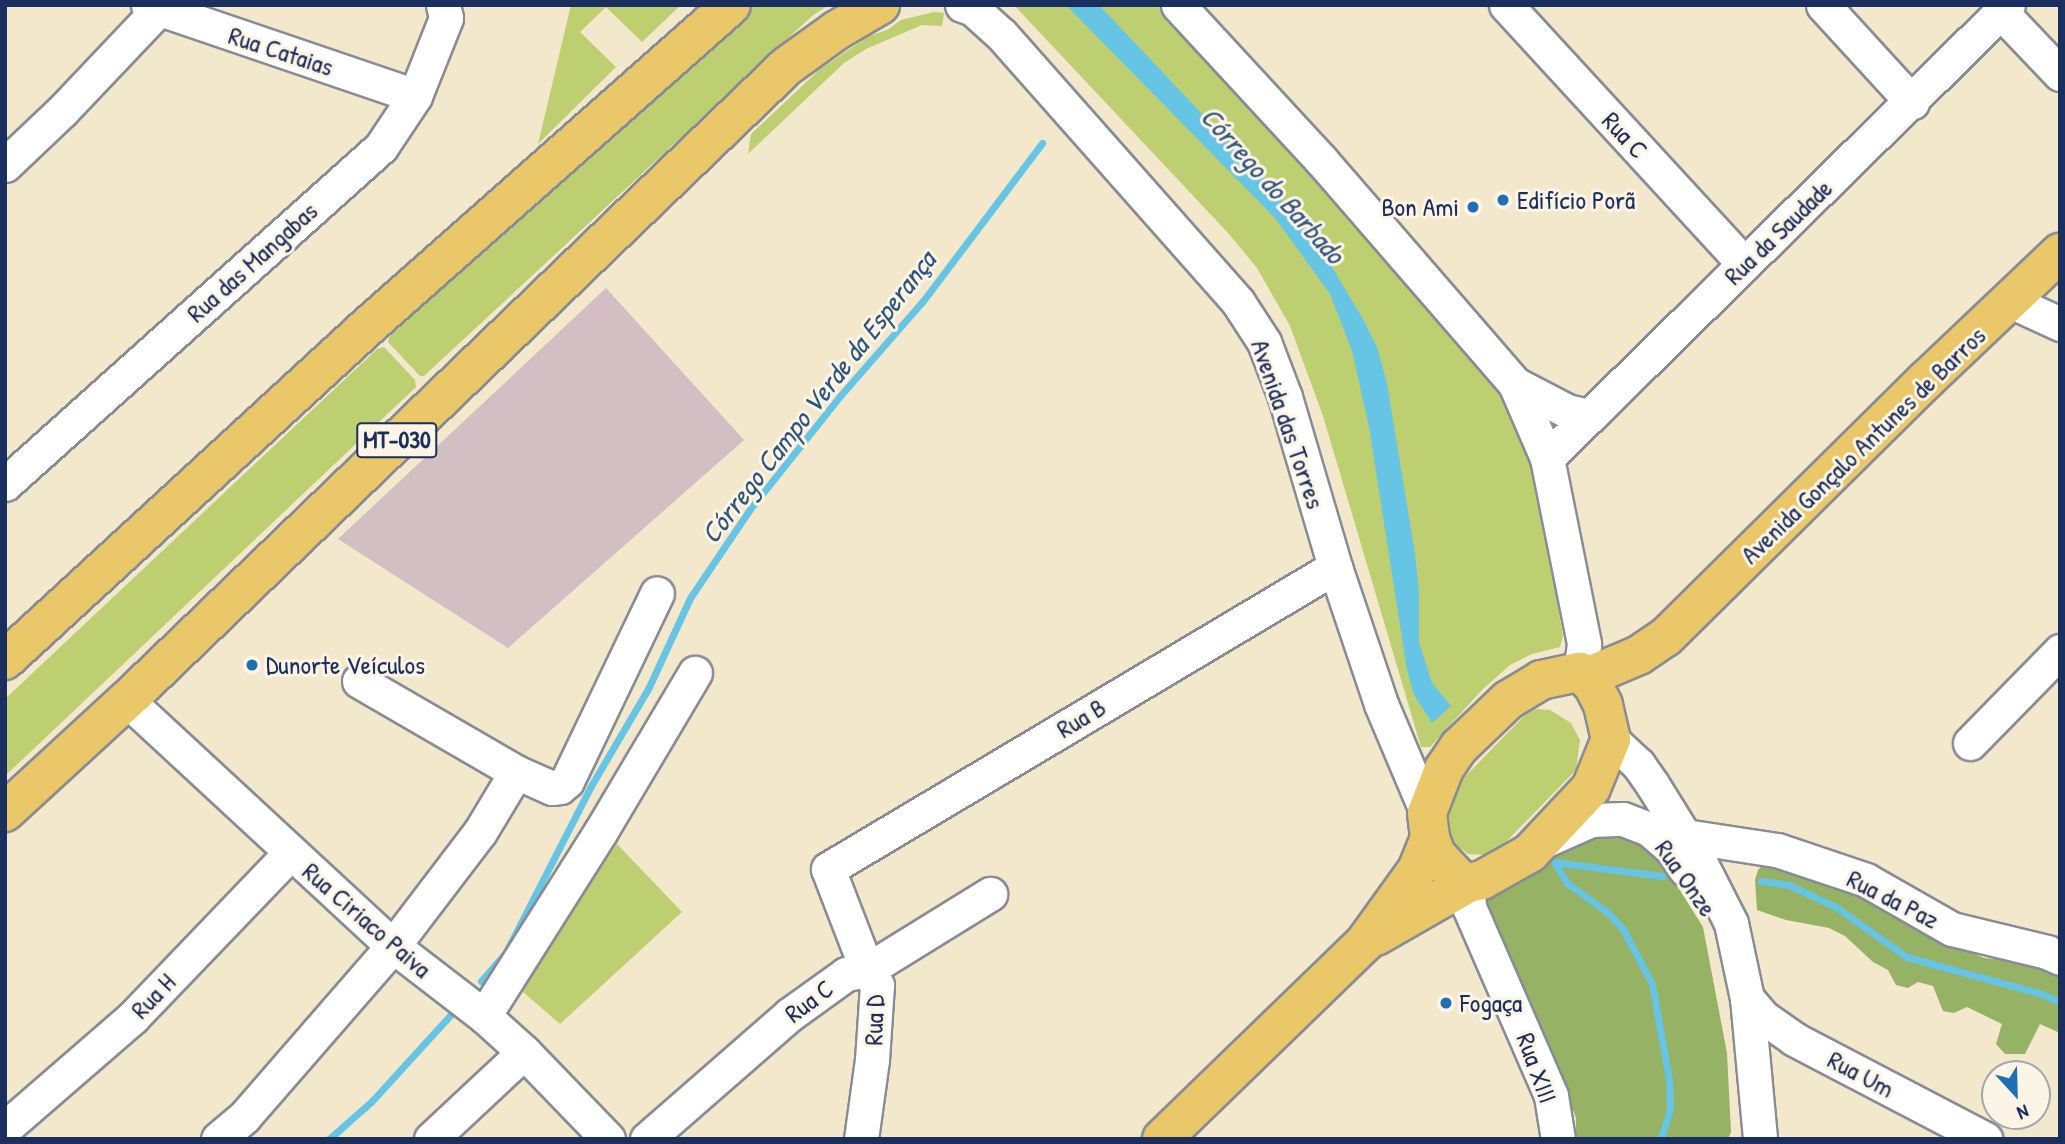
<!DOCTYPE html>
<html>
<head>
<meta charset="utf-8">
<style>
	body { margin:0 }
	#map { position:relative; width:2065px; height:1144px; overflow:hidden; background:#f3e8cc; font-family:"Patrick Hand",sans-serif }
	div>[style] { position:absolute }
	[style*='--x'] { left:calc(var(--x)*1px); top:calc(var(--y)*1px); width:calc(var(--w)*1px); rotate:calc(var(--a)*1deg) }
	.industrial>* { inset:0; background:#d2bec3 }
	.green>* { inset:0; background:#becf72 }
	.forest>* { inset:0; background:#96b264 }
	.water>* { inset:0; background:#66c4e4 }
	.stream>* { height:7px; margin:-3.5px; padding:0 3.5px; transform-origin:3.5px; border-radius:3.5px; background:#66c4e4 }
	.roads { filter:drop-shadow(2px 0 #878c95) drop-shadow(-2px 0 #878c95) drop-shadow(0 2px #878c95) drop-shadow(0 -2px #878c95) }
	.minor>* { height:33px; margin:-16.5px; padding:0 16.5px; transform-origin:16.5px; border-radius:16.5px; background:#fff }
	.major>* { height:38px; margin:-19px; padding:0 19px; transform-origin:19px; border-radius:19px; background:#eac769 }
	.dots>* { width:19px; height:19px; translate:-50% -50%; box-sizing:border-box; border:4px solid #fcf5e5; border-radius:50% }
	span { translate:-50% -50%; white-space:nowrap; text-align:center; line-height:1.15; -webkit-text-stroke:6px #fcf5e5; paint-order:stroke }
	.shield-label span { padding:2px 5px; background:#fcf5e5; border:2px solid; border-radius:5px; -webkit-text-stroke-width:0 }
	.shield-label { font-size:24px; color:#1b2f5e; font-weight:700 }
	.street-label { font-size:26px; color:#1b2f5e }
	.poi-label { font-size:26px; color:#1b2f5e }
	.left { translate:0 -50%; text-align:left }
	.right { translate:-100% -50%; text-align:right }
	.water-label { font-size:28px; color:#2e5480; font-style:italic }
	.frame { position:absolute; inset:0; border:7px solid #1b2f5e; pointer-events:none }
	.north { position:absolute; left:1981px; top:1060px; width:70px; height:70px; box-sizing:border-box; background:#fcf5e5; border:2px solid #a2a6af; border-radius:50%; rotate:158deg; font-size:19px; font-weight:700; line-height:28px; text-align:center; color:#1b2f5e }
	.north::after { content:''; display:block; margin:auto; width:24px; height:32px; background:#1f6fb2; clip-path:polygon(50% 0,100% 100%,50% 72%,0 100%) }
</style>
</head>
<body>
<div id="map">
	<div class="industrial">
		<i style="clip-path:polygon(606px 288px,744px 440px,508px 648px,338px 539px)"></i>
	</div>
	<div class="green">
		<i style="clip-path:polygon(571px 5px,681px 5px,642px 42px,606px 7px,580px 32px,616px 67px,538px 144px)"></i>
		<i style="clip-path:polygon(754px 5px,829px 5px,812px 16px,424px 376px,420px 376px,388px 342px,389px 337px)"></i>
		<i style="clip-path:polygon(1014px 5px,1157px 5px,1495px 372px,1530px 447px,1563px 636px,1560px 647px,1532px 654px,1510px 665px,1482px 690px,1430px 747px,1421px 747px,1323px 416px,1290px 326px,1257px 268px,1229px 234px)"></i>
		<i style="clip-path:polygon(934px 12px,944px 13px,942px 26px,922px 25px,866px 49px,844px 63px,748px 154px,751px 134px,819px 70px,869px 36px,887px 30px,901px 20px)"></i>
		<i style="clip-path:polygon(384px 347px,415px 380px,416px 387px,5px 776px,5px 699px,377px 349px)"></i>
		<i style="clip-path:polygon(1536px 709px,1550px 710px,1571px 723px,1580px 740px,1576px 770px,1502px 846px,1483px 855px,1468px 854px,1448px 839px,1443px 824px,1455px 787px,1527px 713px)"></i>
		<i style="clip-path:polygon(617px 844px,682px 912px,560px 1024px,508px 979px)"></i>
	</div>
	<div class="forest">
		<i style="clip-path:polygon(1596px 833px,1621px 834px,1654px 849px,1703px 927px,1727px 1053px,1731px 1132px,1728px 1139px,1576px 1138px,1576px 1118px,1544px 1034px,1482px 901px,1528px 876px,1565px 848px)"></i>
		<i style="clip-path:polygon(1767px 860px,1869px 896px,1923px 932px,1984px 958px,2037px 963px,2060px 971px,2060px 1033px,2040px 1024px,2025px 1054px,2005px 1054px,1996px 1044px,2002px 1024px,1967px 1007px,1954px 1013px,1943px 1011px,1933px 986px,1918px 982px,1908px 988px,1896px 985px,1888px 970px,1873px 962px,1845px 936px,1829px 928px,1786px 920px,1757px 910px,1755px 880px,1758px 870px)"></i>
	</div>
	<div class="water">
		<i style="clip-path:polygon(1066px 5px,1099px 5px,1276px 192px,1325px 255px,1364px 321px,1377px 347px,1387px 383px,1415px 554px,1419px 591px,1419px 642px,1432px 683px,1451px 706px,1432px 723px,1414px 695px,1407px 670px,1369px 427px,1352px 351px,1330px 294px,1275px 218px)"></i>
	</div>
	<div class="stream">
		<i style="--x:1554;--y:862;--w:25;--a:58"></i>
		<i style="--x:1567;--y:883;--w:49;--a:35.9"></i>
		<i style="--x:1607;--y:912;--w:23;--a:47"></i>
		<i style="--x:1623;--y:929;--w:62;--a:62.2"></i>
		<i style="--x:1652;--y:984;--w:97;--a:79.9"></i>
		<i style="--x:1669;--y:1079;--w:30;--a:88"></i>
		<i style="--x:1670;--y:1109;--w:31;--a:107"></i>
		<i style="--x:1554;--y:862;--w:109;--a:7.4"></i>
		<i style="--x:1761;--y:881;--w:28;--a:8"></i>
		<i style="--x:1789;--y:885;--w:52;--a:25.1"></i>
		<i style="--x:1836;--y:907;--w:87;--a:35.2"></i>
		<i style="--x:1907;--y:957;--w:140;--a:15.3"></i>
		<i style="--x:2042;--y:994;--w:20;--a:24"></i>
		<i style="--x:481;--y:981;--w:38;--a:-49"></i>
		<i style="--x:506;--y:952;--w:186;--a:-62.9"></i>
		<i style="--x:591;--y:786;--w:113;--a:-59.6"></i>
		<i style="--x:648;--y:689;--w:100;--a:-65.2"></i>
		<i style="--x:690;--y:598;--w:107;--a:-56"></i>
		<i style="--x:750;--y:509;--w:144;--a:-51.5"></i>
		<i style="--x:840;--y:396;--w:126;--a:-48.9"></i>
		<i style="--x:923;--y:301;--w:198;--a:-53"></i>
		<i style="--x:329;--y:1139;--w:56;--a:-41.4"></i>
		<i style="--x:371;--y:1102;--w:125;--a:-47.6"></i>
	</div>
	<div class="roads">
		<div class="minor">
			<i style="--x:148;--y:5;--w:282;--a:18.8"></i>
			<i style="--x:962;--y:5;--w:12;--a:20"></i>
			<i style="--x:973;--y:9;--w:38;--a:42"></i>
			<i style="--x:1001;--y:34;--w:358;--a:48.5"></i>
			<i style="--x:1238;--y:302;--w:48;--a:57"></i>
			<i style="--x:1264;--y:342;--w:59;--a:69.1"></i>
			<i style="--x:1285;--y:397;--w:177;--a:73.6"></i>
			<i style="--x:1335;--y:567;--w:145;--a:71.4"></i>
			<i style="--x:1381;--y:704;--w:118;--a:67.1"></i>
			<i style="--x:1178;--y:5;--w:212;--a:47.3"></i>
			<i style="--x:1322;--y:161;--w:295;--a:49.1"></i>
			<i style="--x:1515;--y:384;--w:81;--a:66.6"></i>
			<i style="--x:1547;--y:458;--w:190;--a:78.7"></i>
			<i style="--x:1584;--y:644;--w:28;--a:98"></i>
			<i style="--x:1506;--y:5;--w:352;--a:47.4"></i>
			<i style="--x:1823;--y:5;--w:132;--a:47.5"></i>
			<i style="--x:2001;--y:12;--w:86;--a:46.4"></i>
			<i style="--x:5;--y:165;--w:79;--a:-43.5"></i>
			<i style="--x:62;--y:111;--w:139;--a:-46.5"></i>
			<i style="--x:2010;--y:301;--w:55;--a:24.7"></i>
			<i style="--x:1515;--y:384;--w:59;--a:27.4"></i>
			<i style="--x:1567;--y:411;--w:23;--a:13"></i>
			<i style="--x:1547;--y:458;--w:646;--a:-44.5"></i>
			<i style="--x:5;--y:484;--w:505;--a:-41.87"></i>
			<i style="--x:381;--y:147;--w:61;--a:-56.3"></i>
			<i style="--x:415;--y:96;--w:84;--a:-68.3"></i>
			<i style="--x:446;--y:18;--w:13;--a:-103"></i>
			<i style="--x:359;--y:681;--w:181;--a:30.1"></i>
			<i style="--x:516;--y:772;--w:39;--a:24"></i>
			<i style="--x:552;--y:788;--w:8;--a:-7"></i>
			<i style="--x:560;--y:787;--w:9;--a:-41"></i>
			<i style="--x:567;--y:781;--w:208;--a:-64.4"></i>
			<i style="--x:127;--y:700;--w:362;--a:42.8"></i>
			<i style="--x:393;--y:946;--w:115;--a:37.6"></i>
			<i style="--x:484;--y:1016;--w:54;--a:42"></i>
			<i style="--x:524;--y:1052;--w:121;--a:46"></i>
			<i style="--x:1611;--y:739;--w:37;--a:43"></i>
			<i style="--x:1638;--y:764;--w:24;--a:55"></i>
			<i style="--x:1652;--y:784;--w:87;--a:58.1"></i>
			<i style="--x:1698;--y:858;--w:73;--a:63.1"></i>
			<i style="--x:1731;--y:923;--w:77;--a:78"></i>
			<i style="--x:1747;--y:998;--w:142;--a:84.7"></i>
			<i style="--x:1970;--y:743;--w:129;--a:-45.6"></i>
			<i style="--x:1685;--y:836;--w:93;--a:8.7"></i>
			<i style="--x:1777;--y:850;--w:94;--a:18.6"></i>
			<i style="--x:1866;--y:880;--w:99;--a:29.7"></i>
			<i style="--x:1952;--y:929;--w:98;--a:13.6"></i>
			<i style="--x:2047;--y:952;--w:14;--a:25"></i>
			<i style="--x:1544;--y:841;--w:51;--a:-24.1"></i>
			<i style="--x:1591;--y:820;--w:32;--a:-2"></i>
			<i style="--x:1623;--y:819;--w:28;--a:21"></i>
			<i style="--x:1649;--y:829;--w:30;--a:41"></i>
			<i style="--x:1672;--y:849;--w:24;--a:57"></i>
			<i style="--x:1468;--y:883;--w:24;--a:88"></i>
			<i style="--x:1469;--y:907;--w:206;--a:66.5"></i>
			<i style="--x:1551;--y:1096;--w:44;--a:80.8"></i>
			<i style="--x:1747;--y:998;--w:25;--a:50"></i>
			<i style="--x:1763;--y:1017;--w:38;--a:35"></i>
			<i style="--x:1794;--y:1039;--w:216;--a:27.6"></i>
			<i style="--x:484;--y:1016;--w:219;--a:-57.7"></i>
			<i style="--x:601;--y:831;--w:184;--a:-59.3"></i>
			<i style="--x:5;--y:1128;--w:169;--a:-40.9"></i>
			<i style="--x:133;--y:1017;--w:227;--a:-46.2"></i>
			<i style="--x:218;--y:1139;--w:35;--a:-40"></i>
			<i style="--x:245;--y:1116;--w:225;--a:-49"></i>
			<i style="--x:393;--y:946;--w:143;--a:-52.7"></i>
			<i style="--x:480;--y:832;--w:70;--a:-59"></i>
			<i style="--x:431;--y:1139;--w:127;--a:-43.1"></i>
			<i style="--x:647;--y:1139;--w:189;--a:-41.1"></i>
			<i style="--x:789;--y:1015;--w:70;--a:-35.7"></i>
			<i style="--x:846;--y:974;--w:21;--a:-11"></i>
			<i style="--x:867;--y:970;--w:145;--a:-31.7"></i>
			<i style="--x:861;--y:1139;--w:80;--a:-82.1"></i>
			<i style="--x:872;--y:1060;--w:75;--a:-86.2"></i>
			<i style="--x:877;--y:985;--w:18;--a:-124"></i>
			<i style="--x:867;--y:970;--w:108;--a:-111.1"></i>
			<i style="--x:828;--y:869;--w:590;--a:-30.78"></i>
		</div>
		<div class="major">
			<i style="--x:5;--y:660;--w:490;--a:-42.6"></i>
			<i style="--x:366;--y:328;--w:487;--a:-41.5"></i>
			<i style="--x:1580;--y:672;--w:18;--a:45"></i>
			<i style="--x:1593;--y:685;--w:22;--a:63"></i>
			<i style="--x:1603;--y:705;--w:35;--a:77"></i>
			<i style="--x:1611;--y:739;--w:53;--a:112.2"></i>
			<i style="--x:1591;--y:788;--w:89;--a:133.2"></i>
			<i style="--x:1530;--y:853;--w:55;--a:150.6"></i>
			<i style="--x:1482;--y:880;--w:14;--a:168"></i>
			<i style="--x:1468;--y:883;--w:10;--a:-156"></i>
			<i style="--x:1459;--y:879;--w:34;--a:-133"></i>
			<i style="--x:1436;--y:854;--w:17;--a:-111"></i>
			<i style="--x:1430;--y:838;--w:25;--a:-97"></i>
			<i style="--x:1427;--y:813;--w:47;--a:-68.9"></i>
			<i style="--x:1444;--y:769;--w:27;--a:-56"></i>
			<i style="--x:1459;--y:747;--w:68;--a:-43.8"></i>
			<i style="--x:1508;--y:700;--w:39;--a:-31"></i>
			<i style="--x:1541;--y:680;--w:40;--a:-12"></i>
			<i style="--x:1587;--y:677;--w:56;--a:-22.9"></i>
			<i style="--x:1639;--y:655;--w:32;--a:-34"></i>
			<i style="--x:1666;--y:637;--w:366;--a:-44.7"></i>
			<i style="--x:1926;--y:380;--w:185;--a:-43.5"></i>
			<i style="--x:5;--y:812;--w:166;--a:-42.6"></i>
			<i style="--x:127;--y:700;--w:915;--a:-43.85"></i>
			<i style="--x:787;--y:66;--w:62;--a:-35.8"></i>
			<i style="--x:837;--y:30;--w:50;--a:-30.2"></i>
			<i style="--x:1376;--y:936;--w:106;--a:-29.9"></i>
			<i style="--x:1162;--y:1139;--w:283;--a:-44.1"></i>
			<i style="--x:1365;--y:942;--w:89;--a:-54.2"></i>
			<i style="--x:1417;--y:870;--w:35;--a:-68"></i>
		</div>
	</div>
	<div class="dots">
		<i style="left:1503px;top:200px;background:#1f6fb2"></i>
		<i style="left:1473px;top:207px;background:#1f6fb2"></i>
		<i style="left:252px;top:665px;background:#1f6fb2"></i>
		<i style="left:1446px;top:1003px;background:#1f6fb2"></i>
	</div>
	<div class="shield-label">
		<span style="left:397px;top:440px">MT-030</span>
	</div>
	<div class="street-label">
		<span style="left:281px;top:51px;rotate:18deg">Rua Cataias</span>
		<span style="left:1625px;top:135px;rotate:47deg">Rua C</span>
		<span style="left:1778px;top:232px;rotate:-44deg">Rua da Saudade</span>
		<span style="left:252px;top:262px;rotate:-42deg">Rua das Mangabas</span>
		<span style="left:1288px;top:424px;rotate:71deg">Avenida das Torres</span>
		<span style="left:1863px;top:445px;rotate:-44deg">Avenida Gonçalo Antunes de Barros</span>
		<span style="left:1081px;top:718px;rotate:-31deg">Rua B</span>
		<span style="left:1686px;top:878px;rotate:55deg">Rua Onze</span>
		<span style="left:1893px;top:899px;rotate:27deg">Rua da Paz</span>
		<span style="left:367px;top:920px;rotate:41deg">Rua Ciriaco Paiva</span>
		<span style="left:153px;top:996px;rotate:-46deg">Rua H</span>
		<span style="left:809px;top:1001px;rotate:-37deg">Rua C</span>
		<span style="left:874px;top:1020px;rotate:-88deg">Rua D</span>
		<span style="left:1537px;top:1068px;rotate:70deg">Rua XIII</span>
		<span style="left:1861px;top:1074px;rotate:28deg">Rua Um</span>
	</div>
	<div class="poi-label">
		<span class="left" style="left:1517px;top:200px">Edifício Porã</span>
		<span class="right" style="left:1459px;top:207px">Bon Ami</span>
		<span class="left" style="left:266px;top:665px">Dunorte Veículos</span>
		<span class="left" style="left:1460px;top:1003px">Fogaça</span>
	</div>
	<div class="water-label">
		<span style="left:1273px;top:185px;rotate:48deg">Córrego do Barbado</span>
		<span style="left:818px;top:397px;rotate:-52deg">Córrego Campo Verde da Esperança</span>
	</div>
	<div class="frame"></div>
	<div class="north">N</div>
</div>
</body>
</html>
